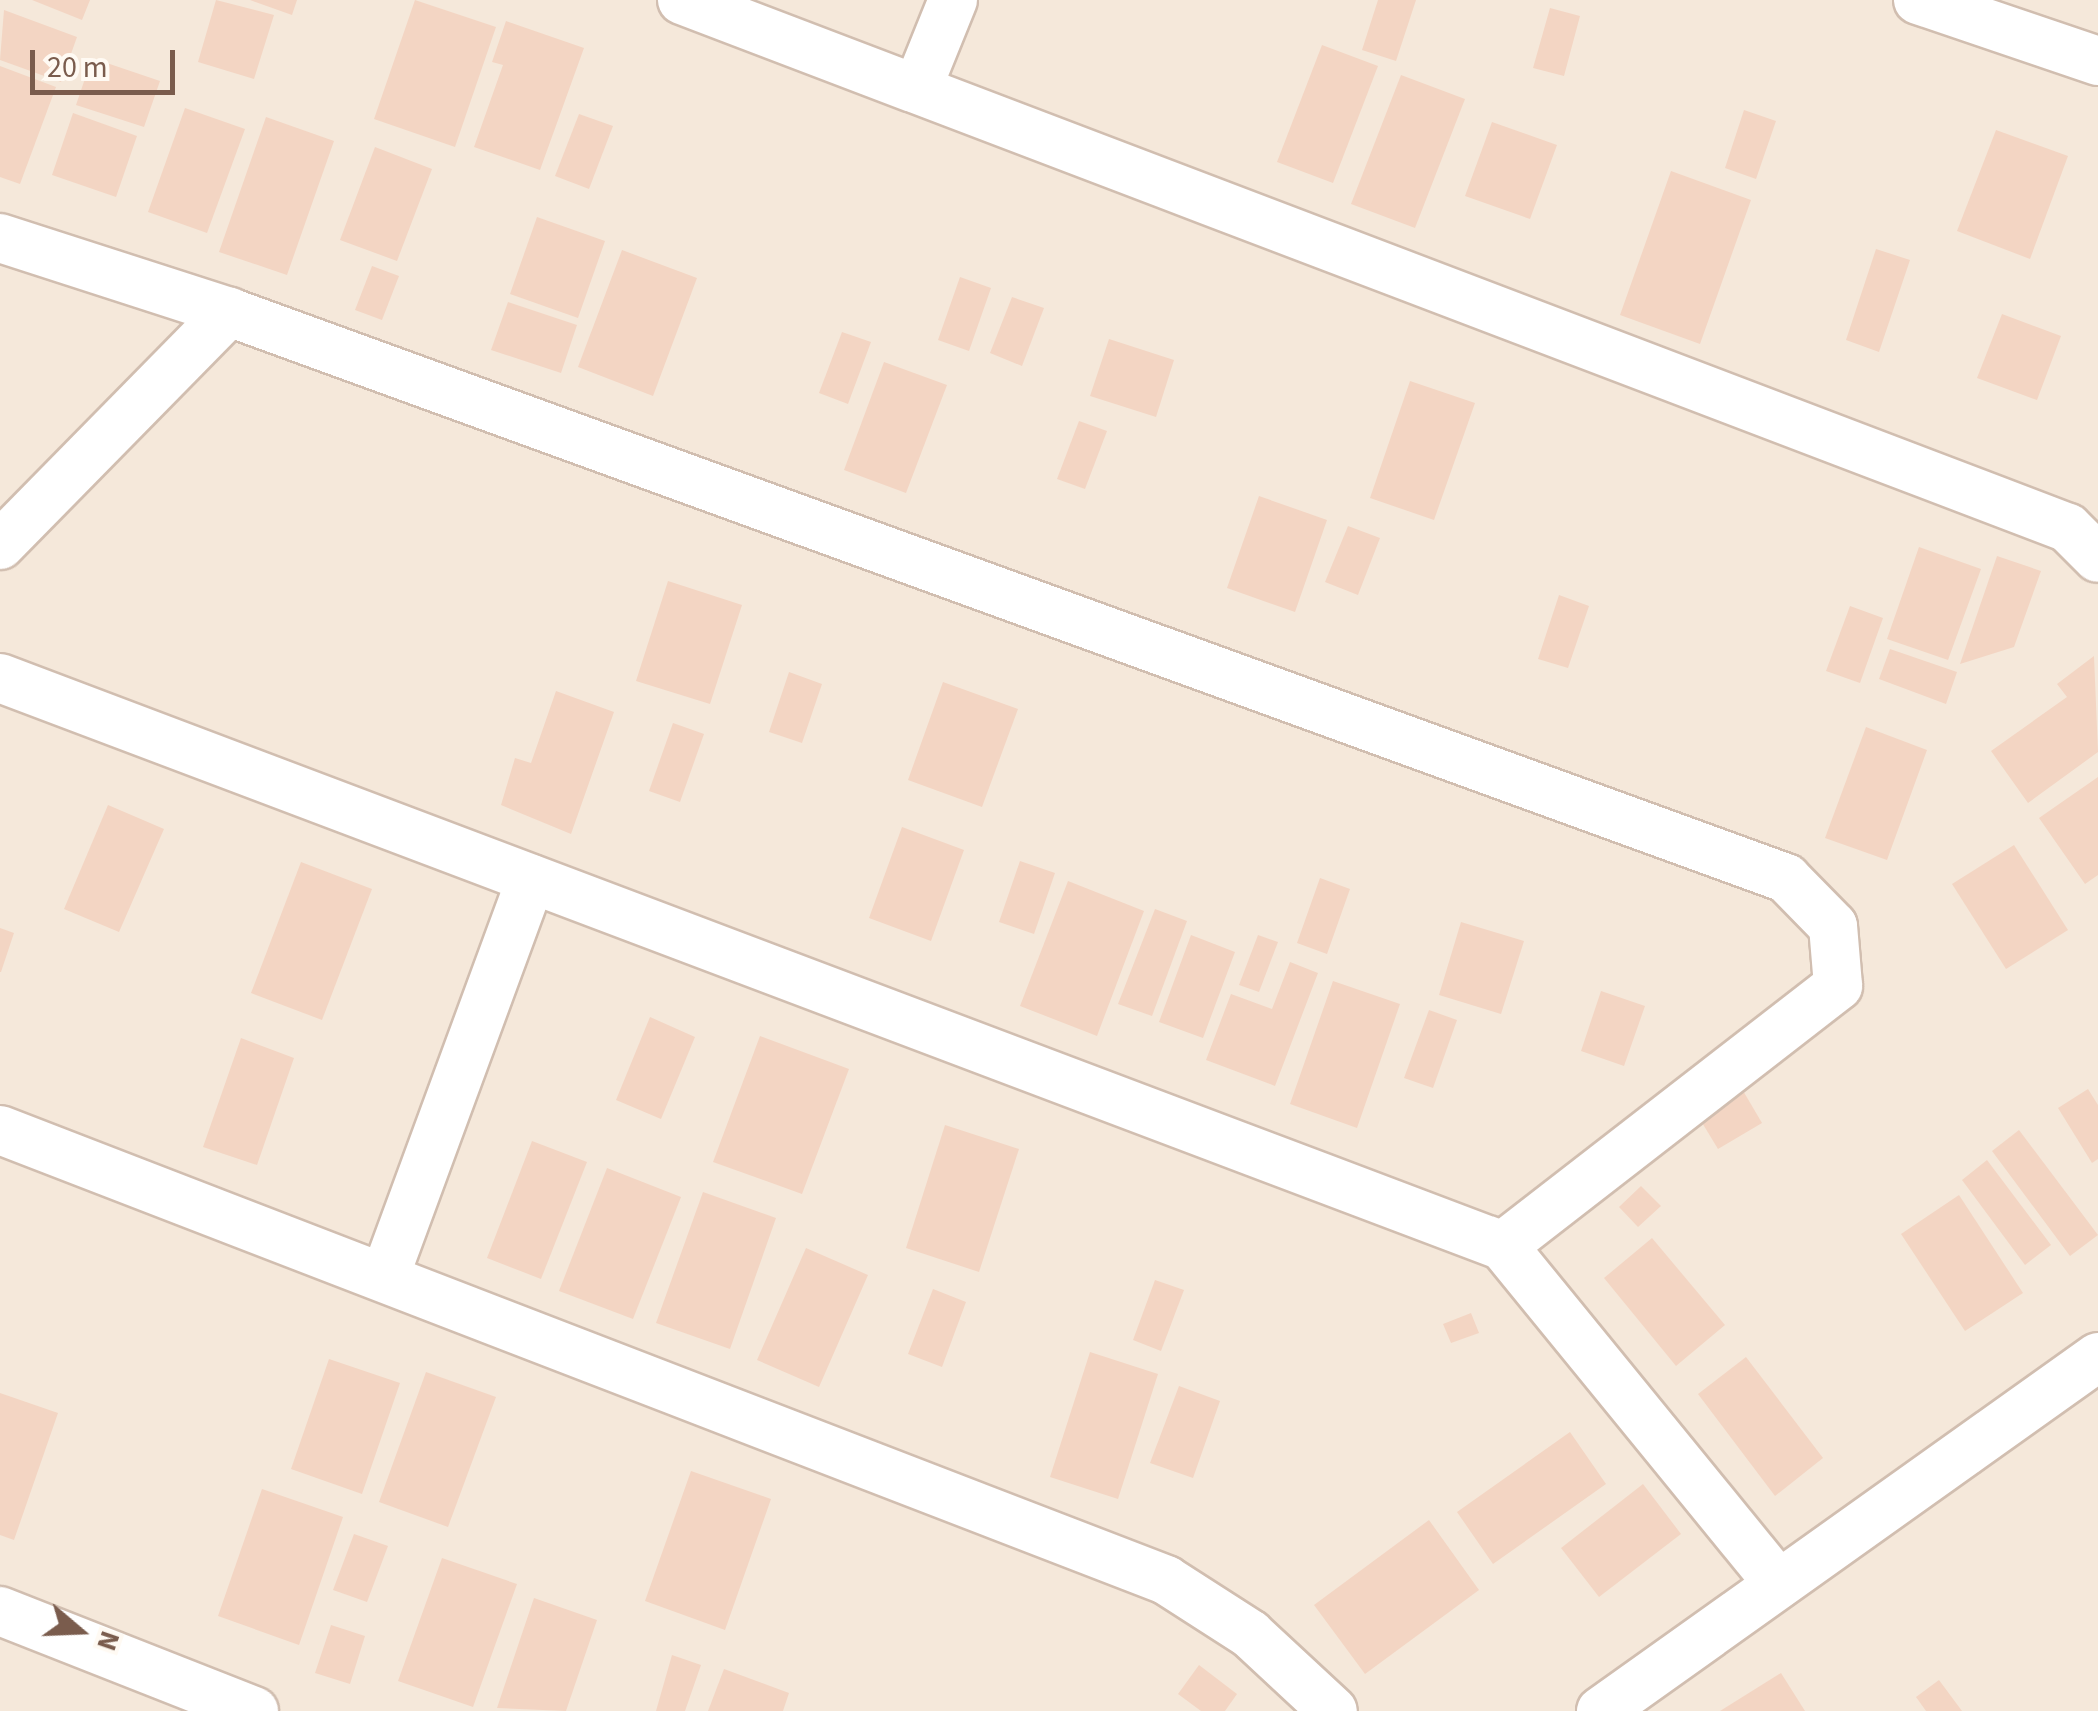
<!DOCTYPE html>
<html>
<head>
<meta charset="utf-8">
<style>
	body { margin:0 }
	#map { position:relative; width:2098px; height:1711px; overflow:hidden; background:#fdf6ec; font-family:"Source Sans 3",sans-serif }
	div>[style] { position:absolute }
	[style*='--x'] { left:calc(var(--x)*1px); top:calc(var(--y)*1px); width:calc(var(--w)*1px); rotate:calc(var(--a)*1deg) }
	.residential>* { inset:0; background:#f5e8da }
	.building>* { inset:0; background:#f3d5c3 }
	.roads { filter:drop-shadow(2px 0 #d1beb0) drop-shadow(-2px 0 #d1beb0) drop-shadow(0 2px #d1beb0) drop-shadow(0 -2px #d1beb0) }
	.street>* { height:48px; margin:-24px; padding:0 24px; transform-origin:24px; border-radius:24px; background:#fff }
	span { translate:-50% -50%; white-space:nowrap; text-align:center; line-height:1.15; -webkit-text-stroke:8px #fffaf3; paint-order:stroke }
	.north { position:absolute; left:30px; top:1581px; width:100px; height:100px; -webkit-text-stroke:8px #fffaf3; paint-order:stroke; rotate:109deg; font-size:28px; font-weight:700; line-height:40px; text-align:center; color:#7a5c4d }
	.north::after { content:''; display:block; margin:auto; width:35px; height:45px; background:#7a5c4d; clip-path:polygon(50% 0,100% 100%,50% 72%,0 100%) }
	.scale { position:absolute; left:30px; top:50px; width:145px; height:45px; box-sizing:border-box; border:5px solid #7a5c4d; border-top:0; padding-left:12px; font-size:30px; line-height:35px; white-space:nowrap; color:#7a5c4d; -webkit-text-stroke:8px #fffaf3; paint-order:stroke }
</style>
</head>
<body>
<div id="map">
	<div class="residential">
		<i style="clip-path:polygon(0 0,2098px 0,2098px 1711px,0 1711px)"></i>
	</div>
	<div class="building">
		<i style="clip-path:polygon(32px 0,90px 0,82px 20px)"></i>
		<i style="clip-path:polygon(216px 0,274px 15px,254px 79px,198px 62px)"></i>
		<i style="clip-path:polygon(250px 0,297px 0,292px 15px)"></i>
		<i style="clip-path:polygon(415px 0,496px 27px,455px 147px,374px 119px)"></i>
		<i style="clip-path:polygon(1378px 0,1416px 0,1396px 61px,1362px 50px)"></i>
		<i style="clip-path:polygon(1550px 8px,1580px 16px,1564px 76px,1533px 68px)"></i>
		<i style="clip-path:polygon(4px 10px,77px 37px,61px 82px,0 60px)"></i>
		<i style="clip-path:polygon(506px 21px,584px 48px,540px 170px,474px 147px,503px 65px,492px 62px)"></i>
		<i style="clip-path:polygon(1322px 45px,1378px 66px,1333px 183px,1277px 162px)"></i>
		<i style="clip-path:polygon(92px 58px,160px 81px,144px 127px,76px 105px)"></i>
		<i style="clip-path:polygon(0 66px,56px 87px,20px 184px,0 177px)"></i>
		<i style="clip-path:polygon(1401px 75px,1465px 99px,1415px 228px,1351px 204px)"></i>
		<i style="clip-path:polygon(185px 108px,245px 129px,207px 233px,148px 212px)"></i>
		<i style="clip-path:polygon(1744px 110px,1776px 121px,1756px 179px,1725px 168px)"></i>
		<i style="clip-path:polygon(73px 113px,137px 136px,116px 197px,52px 175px)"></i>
		<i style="clip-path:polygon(579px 114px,613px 126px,589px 189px,555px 176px)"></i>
		<i style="clip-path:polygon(266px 117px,334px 141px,287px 275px,219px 252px)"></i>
		<i style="clip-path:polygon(1492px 122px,1557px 145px,1530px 219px,1465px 196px)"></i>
		<i style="clip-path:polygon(1996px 130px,2068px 156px,2030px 259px,1957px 231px)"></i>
		<i style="clip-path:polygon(375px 147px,432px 169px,397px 261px,340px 240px)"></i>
		<i style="clip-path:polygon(1671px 171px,1751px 200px,1700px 344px,1620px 315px)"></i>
		<i style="clip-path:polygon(537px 217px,605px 241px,578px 318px,510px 294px)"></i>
		<i style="clip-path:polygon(1876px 249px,1910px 260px,1879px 352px,1846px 340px)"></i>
		<i style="clip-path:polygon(622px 250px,697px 278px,653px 396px,578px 367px)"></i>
		<i style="clip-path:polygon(372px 266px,399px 276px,382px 320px,355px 310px)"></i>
		<i style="clip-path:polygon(960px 277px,991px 288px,969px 351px,938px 340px)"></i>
		<i style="clip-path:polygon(1012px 297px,1044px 308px,1022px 366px,990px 353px)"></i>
		<i style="clip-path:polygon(508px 302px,577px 325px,561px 373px,491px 350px)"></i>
		<i style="clip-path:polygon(2002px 314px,2061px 336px,2037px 400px,1977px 378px)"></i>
		<i style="clip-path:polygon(842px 332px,871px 342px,848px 404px,819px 393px)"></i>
		<i style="clip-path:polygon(1109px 339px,1174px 360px,1156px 417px,1090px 396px)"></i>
		<i style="clip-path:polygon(884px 362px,947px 385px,906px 493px,844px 470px)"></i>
		<i style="clip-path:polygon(1410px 381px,1475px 403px,1434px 520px,1370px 498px)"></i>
		<i style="clip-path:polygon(1079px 421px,1107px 431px,1085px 489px,1057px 479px)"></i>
		<i style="clip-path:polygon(1259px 496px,1327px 520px,1295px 612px,1227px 588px)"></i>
		<i style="clip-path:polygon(1348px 526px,1380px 538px,1358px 595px,1325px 582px)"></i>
		<i style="clip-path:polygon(1919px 547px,1981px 569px,1948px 660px,1887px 639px)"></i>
		<i style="clip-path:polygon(1997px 556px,2041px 571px,2014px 647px,1960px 664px)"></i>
		<i style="clip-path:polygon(668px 581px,742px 605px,710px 704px,636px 681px)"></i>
		<i style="clip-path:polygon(1559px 595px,1589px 606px,1568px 668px,1538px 659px)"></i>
		<i style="clip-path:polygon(1850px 606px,1883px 618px,1860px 683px,1826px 671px)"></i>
		<i style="clip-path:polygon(1890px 649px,1957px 672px,1946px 704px,1879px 679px)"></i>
		<i style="clip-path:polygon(2094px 656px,2098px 752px,2028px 803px,1991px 751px,2067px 697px,2057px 684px)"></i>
		<i style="clip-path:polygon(789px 672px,822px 684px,802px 743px,769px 732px)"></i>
		<i style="clip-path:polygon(943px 682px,1018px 709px,982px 807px,908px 780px)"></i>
		<i style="clip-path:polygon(556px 691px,614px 712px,571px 834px,501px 805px,515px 758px,531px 763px)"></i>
		<i style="clip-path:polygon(673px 723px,704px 734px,680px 802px,649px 791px)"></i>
		<i style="clip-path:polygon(1866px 727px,1927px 750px,1887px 860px,1825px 838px)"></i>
		<i style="clip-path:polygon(2098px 777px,2098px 875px,2085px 884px,2039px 818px)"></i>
		<i style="clip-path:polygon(108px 805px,164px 829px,119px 932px,64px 909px)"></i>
		<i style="clip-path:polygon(902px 827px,964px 850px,931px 941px,869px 918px)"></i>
		<i style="clip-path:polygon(2014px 845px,2068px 930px,2006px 969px,1952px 884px)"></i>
		<i style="clip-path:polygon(1020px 861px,1055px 873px,1034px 934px,999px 922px)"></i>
		<i style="clip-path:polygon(301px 862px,372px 889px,322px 1020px,251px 993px)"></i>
		<i style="clip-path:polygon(1320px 878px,1350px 889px,1327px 954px,1297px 943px)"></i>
		<i style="clip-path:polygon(1068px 881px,1144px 911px,1097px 1036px,1020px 1006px)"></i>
		<i style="clip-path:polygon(1155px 909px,1187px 921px,1152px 1016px,1118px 1004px)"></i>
		<i style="clip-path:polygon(1461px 922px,1524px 941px,1501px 1014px,1439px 995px)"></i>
		<i style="clip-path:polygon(0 928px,14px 933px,1px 972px,0 972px)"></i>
		<i style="clip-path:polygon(1191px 935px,1235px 952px,1203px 1038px,1159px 1022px)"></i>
		<i style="clip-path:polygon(1258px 935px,1278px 942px,1259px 992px,1239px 985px)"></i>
		<i style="clip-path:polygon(1290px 962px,1318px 973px,1275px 1086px,1206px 1060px,1231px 994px,1272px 1009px)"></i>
		<i style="clip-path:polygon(1333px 981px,1400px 1004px,1357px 1128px,1290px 1104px)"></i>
		<i style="clip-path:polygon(1601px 991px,1645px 1006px,1624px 1066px,1581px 1051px)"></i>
		<i style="clip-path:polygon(1429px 1010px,1457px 1020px,1433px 1088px,1404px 1078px)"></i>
		<i style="clip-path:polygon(650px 1017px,695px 1037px,661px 1119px,616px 1100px)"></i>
		<i style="clip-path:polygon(760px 1036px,849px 1069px,802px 1194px,713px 1162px)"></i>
		<i style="clip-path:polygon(241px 1038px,294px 1058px,257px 1165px,203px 1147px)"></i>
		<i style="clip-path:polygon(1742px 1089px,1762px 1123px,1718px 1149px,1698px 1116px)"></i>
		<i style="clip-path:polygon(2088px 1089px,2098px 1105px,2098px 1159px,2092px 1163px,2058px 1108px)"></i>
		<i style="clip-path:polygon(945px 1125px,1019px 1149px,979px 1272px,906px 1248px)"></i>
		<i style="clip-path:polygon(2019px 1130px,2098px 1235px,2070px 1256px,1992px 1151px)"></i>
		<i style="clip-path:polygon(532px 1141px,587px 1162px,541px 1279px,487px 1258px)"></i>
		<i style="clip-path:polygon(1987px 1160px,2051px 1245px,2025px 1265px,1962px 1180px)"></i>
		<i style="clip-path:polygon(607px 1168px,681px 1197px,633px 1319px,559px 1291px)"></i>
		<i style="clip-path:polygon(1641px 1186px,1661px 1206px,1638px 1227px,1619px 1207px)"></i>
		<i style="clip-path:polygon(703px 1192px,776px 1218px,730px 1349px,656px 1323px)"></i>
		<i style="clip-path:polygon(1959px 1195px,2023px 1293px,1965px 1331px,1901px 1234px)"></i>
		<i style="clip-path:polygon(1652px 1238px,1725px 1325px,1676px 1366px,1604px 1278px)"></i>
		<i style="clip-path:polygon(806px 1248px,868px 1275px,819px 1387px,757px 1360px)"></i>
		<i style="clip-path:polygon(1155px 1280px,1184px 1290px,1161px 1351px,1133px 1340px)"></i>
		<i style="clip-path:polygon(933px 1289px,966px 1302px,942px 1367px,908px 1354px)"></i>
		<i style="clip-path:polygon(1471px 1313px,1479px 1333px,1451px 1343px,1443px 1324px)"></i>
		<i style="clip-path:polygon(1090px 1352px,1158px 1374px,1118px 1499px,1050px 1477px)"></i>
		<i style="clip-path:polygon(1746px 1357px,1823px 1458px,1775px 1496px,1698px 1394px)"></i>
		<i style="clip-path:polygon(329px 1359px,400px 1383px,362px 1494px,291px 1469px)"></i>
		<i style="clip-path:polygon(426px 1372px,496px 1397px,448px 1527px,379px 1502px)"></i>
		<i style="clip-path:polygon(1179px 1386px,1220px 1401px,1193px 1478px,1150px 1463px)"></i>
		<i style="clip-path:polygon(0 1393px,58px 1413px,14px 1540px,0 1535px)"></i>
		<i style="clip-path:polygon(1570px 1432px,1606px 1484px,1493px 1564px,1457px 1512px)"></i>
		<i style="clip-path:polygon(691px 1471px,771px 1499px,725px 1630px,645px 1601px)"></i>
		<i style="clip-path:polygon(1643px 1484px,1681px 1534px,1599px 1597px,1561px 1548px)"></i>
		<i style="clip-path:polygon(262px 1489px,343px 1517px,299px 1645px,218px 1616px)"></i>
		<i style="clip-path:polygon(1429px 1520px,1479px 1590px,1365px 1674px,1314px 1605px)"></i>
		<i style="clip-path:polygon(354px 1534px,388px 1546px,367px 1602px,333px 1590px)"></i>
		<i style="clip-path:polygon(442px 1558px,517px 1584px,473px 1707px,398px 1681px)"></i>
		<i style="clip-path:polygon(534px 1598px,597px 1620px,566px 1711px,497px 1708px)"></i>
		<i style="clip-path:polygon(331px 1625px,365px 1636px,350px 1684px,315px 1673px)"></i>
		<i style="clip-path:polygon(672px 1655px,701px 1665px,685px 1711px,656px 1711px)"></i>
		<i style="clip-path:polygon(1199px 1665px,1237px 1694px,1225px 1711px,1201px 1711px,1178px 1694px)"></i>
		<i style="clip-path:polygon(724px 1669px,789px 1693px,783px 1711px,708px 1711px)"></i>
		<i style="clip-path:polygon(1781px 1673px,1805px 1711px,1720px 1711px)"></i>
		<i style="clip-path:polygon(1939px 1680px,1962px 1711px,1926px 1711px,1916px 1697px)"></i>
	</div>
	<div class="roads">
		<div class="street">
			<i style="--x:682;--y:0;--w:1483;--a:20.85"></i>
			<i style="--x:2068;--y:528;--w:42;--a:45"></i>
			<i style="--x:1918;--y:0;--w:190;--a:18.7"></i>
			<i style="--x:917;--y:89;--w:96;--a:-68"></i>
			<i style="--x:0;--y:238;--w:241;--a:17.9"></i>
			<i style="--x:229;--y:312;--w:1657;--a:19.98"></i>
			<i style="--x:1786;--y:878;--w:67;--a:45.6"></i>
			<i style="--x:1833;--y:926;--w:60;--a:85.2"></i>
			<i style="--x:1838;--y:986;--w:424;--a:142.2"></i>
			<i style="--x:0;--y:545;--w:327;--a:-45.5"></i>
			<i style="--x:0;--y:678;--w:1607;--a:20.7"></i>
			<i style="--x:1503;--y:1246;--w:436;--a:50.8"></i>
			<i style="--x:0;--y:1130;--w:1250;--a:21.1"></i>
			<i style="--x:1166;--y:1580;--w:100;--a:32.7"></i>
			<i style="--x:1250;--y:1634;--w:113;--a:42.9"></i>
			<i style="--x:385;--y:1276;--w:423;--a:-69.8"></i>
			<i style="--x:0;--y:1611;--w:273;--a:21.5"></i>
			<i style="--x:1601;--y:1711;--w:610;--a:-35.46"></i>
		</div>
	</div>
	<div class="north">N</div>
	<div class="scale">20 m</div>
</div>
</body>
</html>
